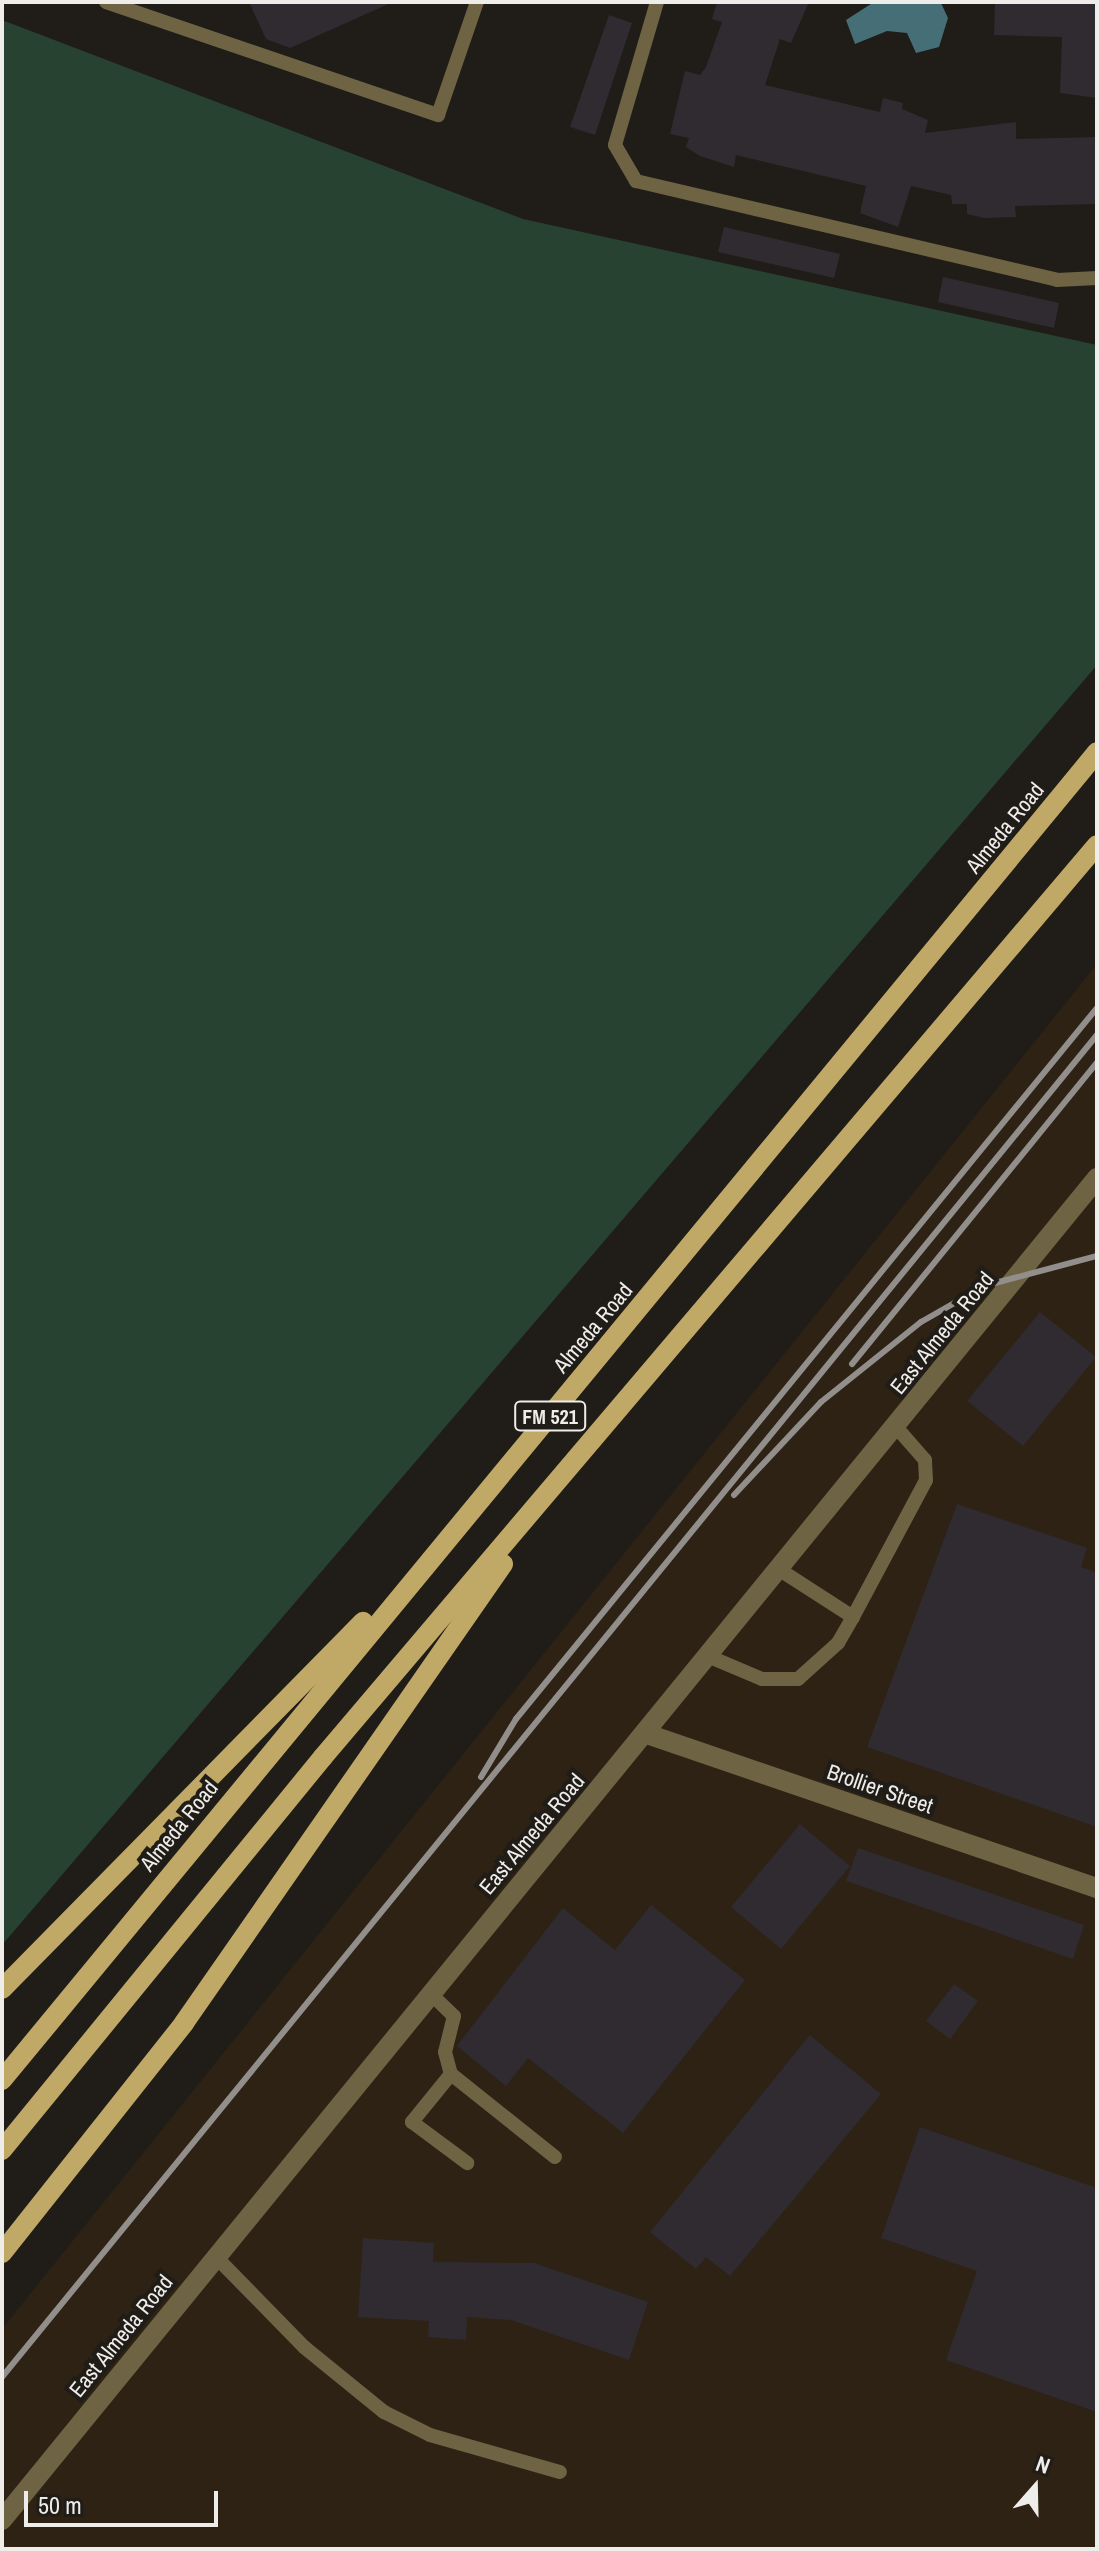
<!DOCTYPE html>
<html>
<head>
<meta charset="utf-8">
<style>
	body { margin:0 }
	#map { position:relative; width:1099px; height:2551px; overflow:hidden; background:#201c18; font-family:"Archivo Narrow",sans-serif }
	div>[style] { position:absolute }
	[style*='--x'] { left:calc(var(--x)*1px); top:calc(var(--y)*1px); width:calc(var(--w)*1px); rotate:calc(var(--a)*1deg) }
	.industrial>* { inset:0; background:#2d2214 }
	.green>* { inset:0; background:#284232 }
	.water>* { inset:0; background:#456e76 }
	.building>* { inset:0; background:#2f2b31 }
	.service>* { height:14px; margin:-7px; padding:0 7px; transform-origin:7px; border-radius:7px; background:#6e6343 }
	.minor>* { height:20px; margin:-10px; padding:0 10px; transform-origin:10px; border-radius:10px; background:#6e6343 }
	.primary>* { height:20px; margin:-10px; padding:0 10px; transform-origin:10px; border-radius:10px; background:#c0a966 }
	.rail>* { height:6px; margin:-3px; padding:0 3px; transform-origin:3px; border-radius:3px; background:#918e8b }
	span { translate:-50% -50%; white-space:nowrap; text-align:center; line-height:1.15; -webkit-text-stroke:8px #201c18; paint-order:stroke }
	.shield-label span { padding:2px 6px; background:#201c18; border:2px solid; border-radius:6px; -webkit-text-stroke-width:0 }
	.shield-label { font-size:20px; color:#efedea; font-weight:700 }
	.street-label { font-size:22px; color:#efedea }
	.frame { position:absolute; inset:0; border:4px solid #efedea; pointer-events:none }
	.north { position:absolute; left:995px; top:2447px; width:80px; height:80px; -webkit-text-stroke:6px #201c18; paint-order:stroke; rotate:20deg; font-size:22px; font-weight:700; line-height:32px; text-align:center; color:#efedea }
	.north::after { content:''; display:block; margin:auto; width:28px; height:36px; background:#efedea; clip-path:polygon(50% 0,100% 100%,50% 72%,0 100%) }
	.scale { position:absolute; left:24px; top:2491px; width:194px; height:36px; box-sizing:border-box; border:4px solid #efedea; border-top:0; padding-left:10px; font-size:24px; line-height:28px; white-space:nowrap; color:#efedea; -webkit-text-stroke:6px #201c18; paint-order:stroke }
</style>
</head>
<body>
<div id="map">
	<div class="industrial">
		<i style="clip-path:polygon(1097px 964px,1097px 2549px,2px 2549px,2px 2329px)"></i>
	</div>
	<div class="green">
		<i style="clip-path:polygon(2px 20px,523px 219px,1097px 345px,1097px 665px,2px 1945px)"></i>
	</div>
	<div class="water">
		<i style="clip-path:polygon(874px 2px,941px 3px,948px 18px,939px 47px,916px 53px,907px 33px,887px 31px,855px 44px,846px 20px)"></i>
	</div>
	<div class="building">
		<i style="clip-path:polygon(249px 2px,393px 2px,290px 48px,266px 39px)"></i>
		<i style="clip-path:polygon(717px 2px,809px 2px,791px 43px,780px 39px,765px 85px,880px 112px,883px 98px,903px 103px,902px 109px,928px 120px,925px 133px,1016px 122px,1016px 139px,1097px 137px,1097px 204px,1015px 206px,1016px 217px,984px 218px,967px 214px,967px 204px,952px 204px,951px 195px,911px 186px,898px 227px,860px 213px,866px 186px,736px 155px,734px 167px,700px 156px,686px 147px,689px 138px,670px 134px,685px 71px,700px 75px,706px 67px,722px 22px,712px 19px)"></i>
		<i style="clip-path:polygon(995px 2px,1097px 2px,1097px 98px,1060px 93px,1062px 37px,994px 35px)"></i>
		<i style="clip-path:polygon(609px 15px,632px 23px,595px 135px,570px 127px)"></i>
		<i style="clip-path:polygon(724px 227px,840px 254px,834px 278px,718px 252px)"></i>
		<i style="clip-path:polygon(943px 277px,1059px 303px,1054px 328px,938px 302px)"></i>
		<i style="clip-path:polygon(1040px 1312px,1096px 1357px,1023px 1446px,967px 1401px)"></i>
		<i style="clip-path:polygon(957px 1504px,1087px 1548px,1081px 1567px,1097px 1573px,1097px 1827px,867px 1747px)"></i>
		<i style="clip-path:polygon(800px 1824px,850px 1866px,781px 1949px,731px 1907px)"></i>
		<i style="clip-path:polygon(858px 1848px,1084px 1925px,1073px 1959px,846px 1881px)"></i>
		<i style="clip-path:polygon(651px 1905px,745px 1980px,623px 2133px,528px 2058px,506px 2086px,457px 2046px,563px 1908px,615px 1950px)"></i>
		<i style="clip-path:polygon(954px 1984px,978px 2001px,950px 2039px,926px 2021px)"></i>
		<i style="clip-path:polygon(810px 2035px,881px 2094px,730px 2276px,706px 2257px,696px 2269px,650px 2232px)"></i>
		<i style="clip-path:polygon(920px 2127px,1097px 2188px,1097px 2412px,946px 2360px,977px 2271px,881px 2238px)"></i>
		<i style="clip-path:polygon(363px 2238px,434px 2243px,433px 2262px,534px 2263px,648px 2302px,629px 2360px,511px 2320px,467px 2317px,466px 2340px,428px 2337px,429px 2321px,358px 2317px)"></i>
	</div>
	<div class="service">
		<i style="--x:106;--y:2;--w:351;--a:18.8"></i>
		<i style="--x:438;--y:115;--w:120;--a:-71"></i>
		<i style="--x:657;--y:2;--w:149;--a:106.4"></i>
		<i style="--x:615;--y:145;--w:42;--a:59.7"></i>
		<i style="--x:636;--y:181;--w:432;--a:13.2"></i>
		<i style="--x:1057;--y:280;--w:40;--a:-2.9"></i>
		<i style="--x:780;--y:1570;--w:87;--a:32.8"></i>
		<i style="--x:853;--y:1617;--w:155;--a:-61.9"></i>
		<i style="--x:926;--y:1480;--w:20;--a:-93"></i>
		<i style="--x:925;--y:1460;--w:43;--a:-131.2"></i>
		<i style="--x:710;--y:1657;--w:56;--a:22.9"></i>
		<i style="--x:762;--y:1679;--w:36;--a:0"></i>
		<i style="--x:798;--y:1679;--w:54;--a:-42"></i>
		<i style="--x:838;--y:1643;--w:30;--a:-60"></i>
		<i style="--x:431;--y:1994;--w:32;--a:44"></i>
		<i style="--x:454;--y:2016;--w:37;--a:104"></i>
		<i style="--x:445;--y:2052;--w:23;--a:75"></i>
		<i style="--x:451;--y:2074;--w:133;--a:38.6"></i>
		<i style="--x:451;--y:2074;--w:62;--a:129.1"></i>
		<i style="--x:412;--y:2122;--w:69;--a:36.7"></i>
		<i style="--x:216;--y:2257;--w:126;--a:45.6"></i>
		<i style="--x:304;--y:2347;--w:103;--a:39.1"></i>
		<i style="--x:384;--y:2412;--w:51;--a:26.6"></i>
		<i style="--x:430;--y:2435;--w:135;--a:15.9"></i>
	</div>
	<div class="minor">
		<i style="--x:647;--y:1734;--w:476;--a:18.9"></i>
		<i style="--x:2;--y:2520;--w:1732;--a:-50.79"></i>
	</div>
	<div class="primary">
		<i style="--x:2;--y:1989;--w:515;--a:-45.47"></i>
		<i style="--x:2;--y:2080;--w:1721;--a:-50.49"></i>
		<i style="--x:2;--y:2150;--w:507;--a:-50.76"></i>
		<i style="--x:323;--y:1757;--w:1196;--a:-49.68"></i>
		<i style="--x:2;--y:2253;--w:293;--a:-51.6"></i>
		<i style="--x:184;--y:2023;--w:559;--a:-55.2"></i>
	</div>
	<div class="rail">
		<i style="--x:852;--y:1364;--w:388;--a:-50.9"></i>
		<i style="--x:734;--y:1495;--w:127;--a:-46.9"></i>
		<i style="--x:821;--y:1402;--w:128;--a:-38.7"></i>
		<i style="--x:921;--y:1322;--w:73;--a:-29.7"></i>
		<i style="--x:984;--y:1286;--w:117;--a:-14.9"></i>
		<i style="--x:481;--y:1777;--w:68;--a:-58.9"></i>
		<i style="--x:516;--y:1719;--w:918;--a:-50.75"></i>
		<i style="--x:2;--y:2377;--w:1732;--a:-50.79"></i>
	</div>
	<div class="shield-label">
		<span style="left:550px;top:1416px">FM 521</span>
	</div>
	<div class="street-label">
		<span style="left:1005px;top:828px;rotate:-51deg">Almeda Road</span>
		<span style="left:593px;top:1328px;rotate:-50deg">Almeda Road</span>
		<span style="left:942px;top:1333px;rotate:-51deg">East Almeda Road</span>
		<span style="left:880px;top:1789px;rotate:19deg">Brollier Street</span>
		<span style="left:179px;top:1826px;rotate:-51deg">Almeda Road</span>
		<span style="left:532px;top:1834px;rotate:-50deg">East Almeda Road</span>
		<span style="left:121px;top:2336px;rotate:-51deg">East Almeda Road</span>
	</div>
	<div class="frame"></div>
	<div class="north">N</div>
	<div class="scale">50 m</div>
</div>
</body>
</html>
